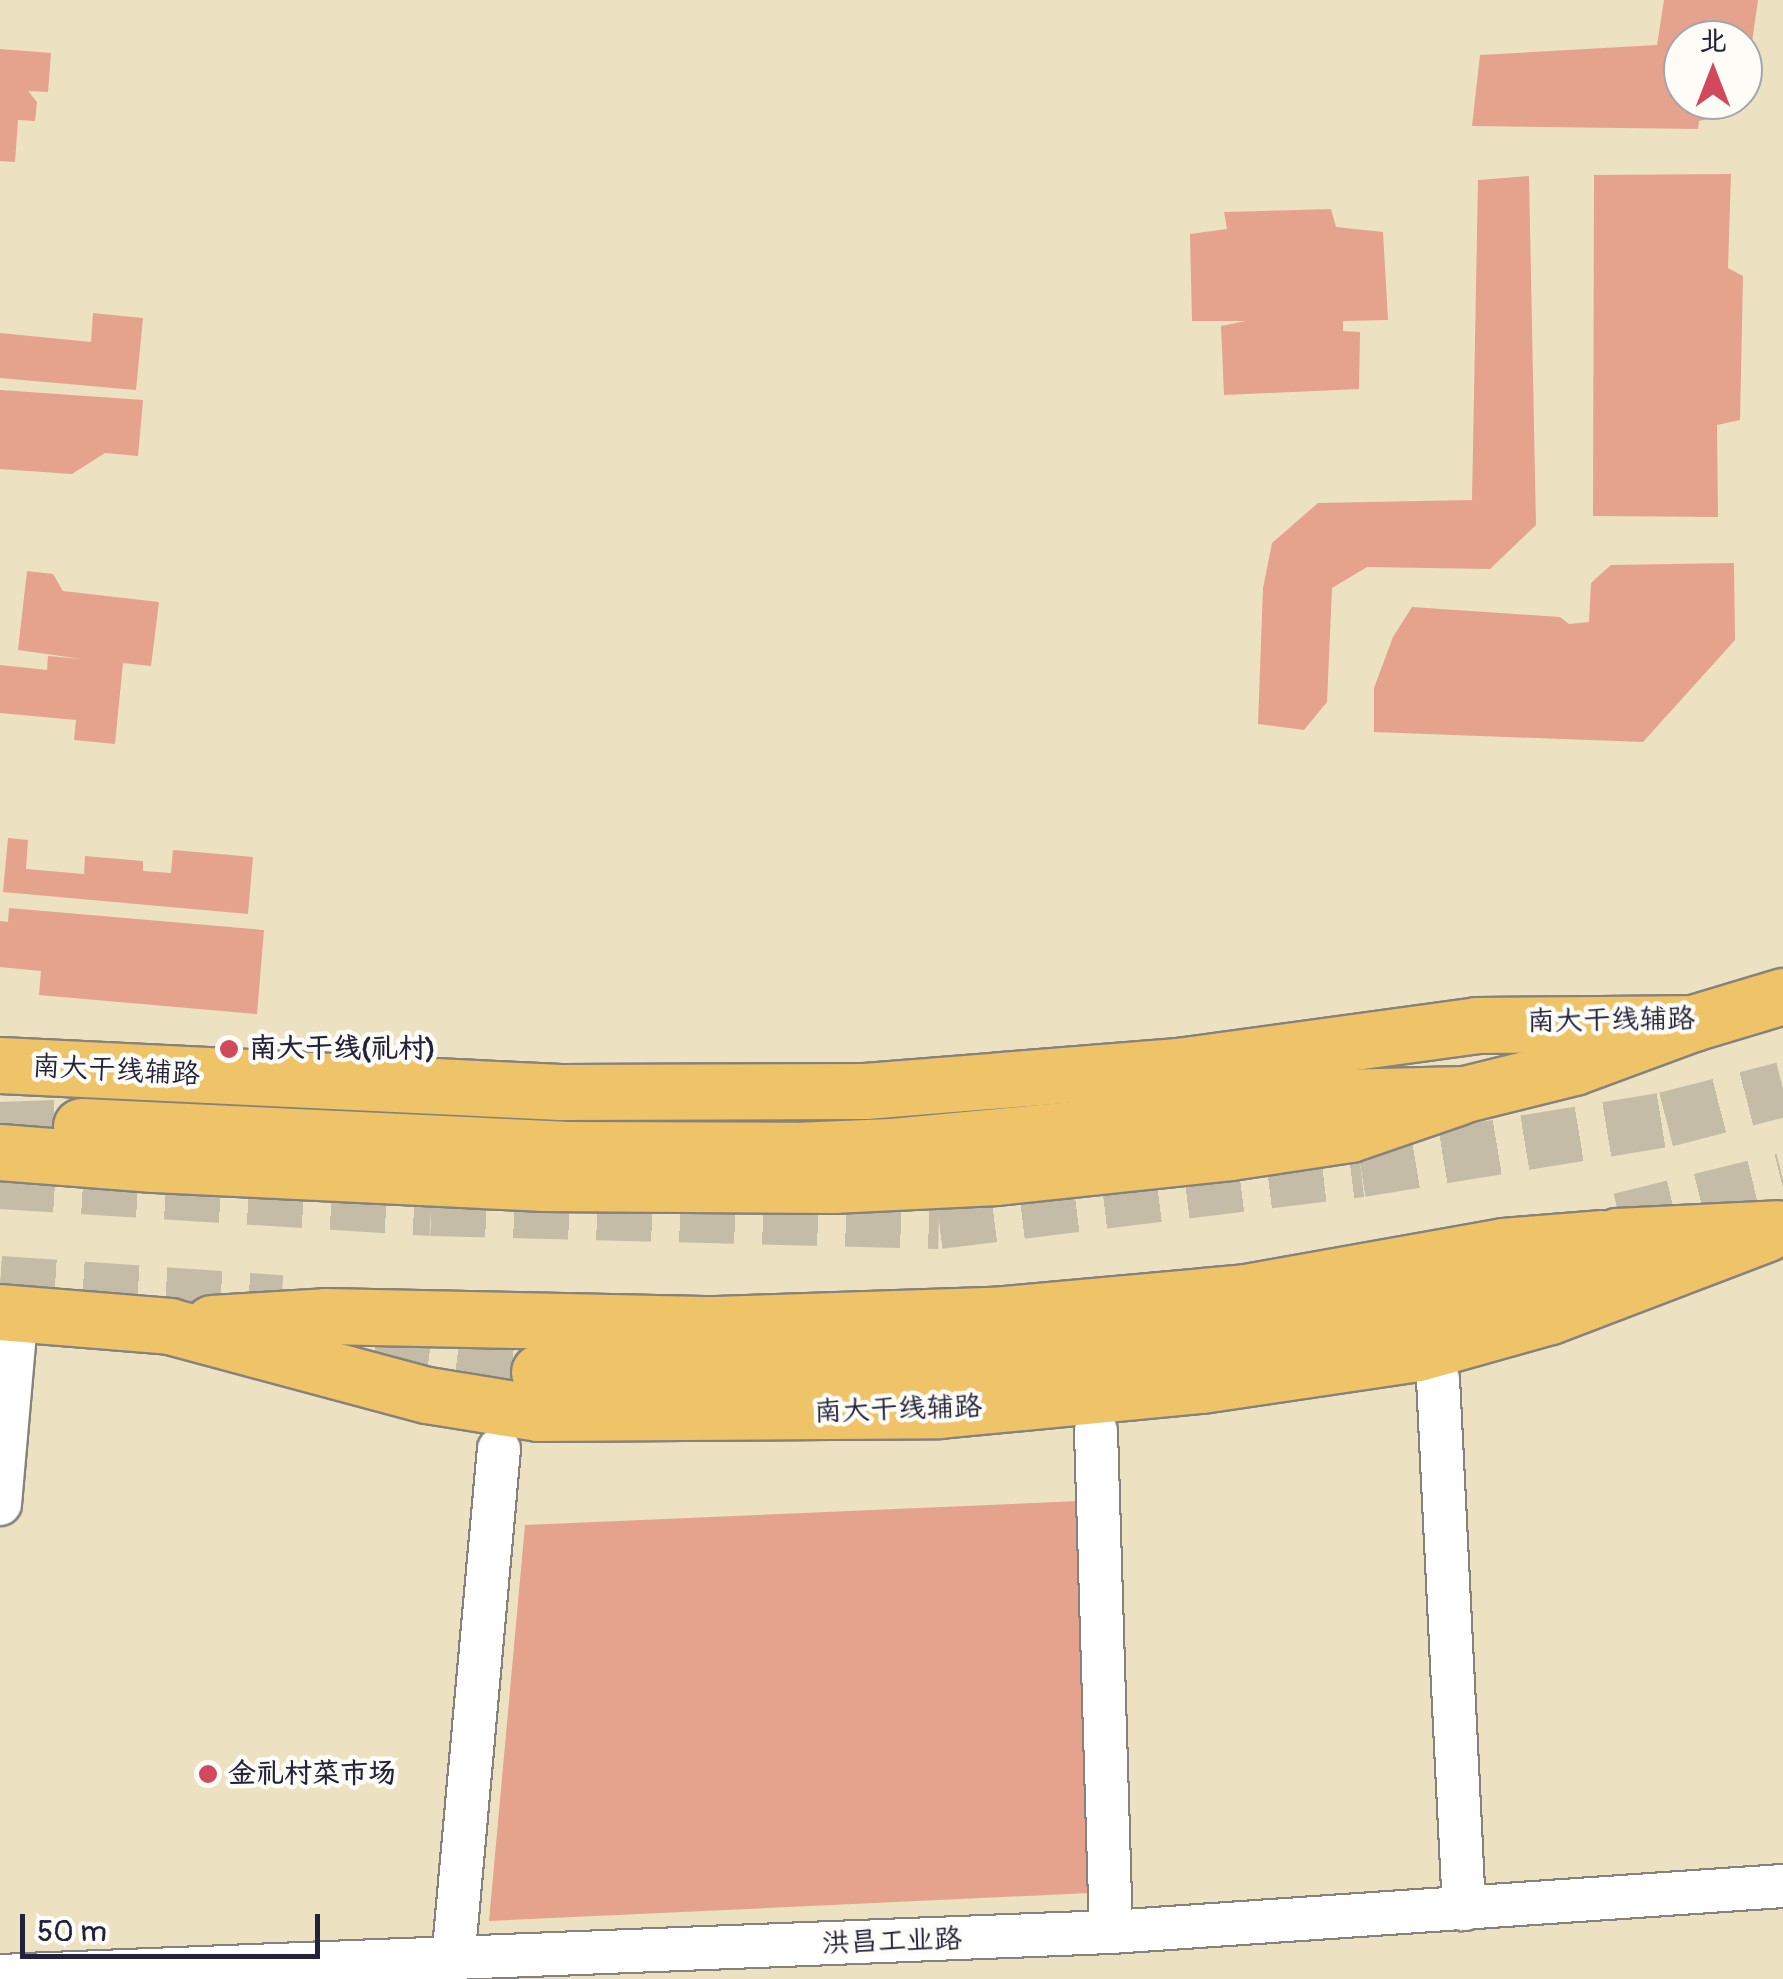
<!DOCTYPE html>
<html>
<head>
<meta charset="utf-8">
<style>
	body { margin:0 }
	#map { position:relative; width:1783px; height:1979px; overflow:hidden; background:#ece2c1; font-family:Pangolin,"LXGW WenKai TC",sans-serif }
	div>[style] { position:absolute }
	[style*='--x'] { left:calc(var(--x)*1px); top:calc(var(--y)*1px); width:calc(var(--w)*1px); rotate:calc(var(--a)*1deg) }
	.building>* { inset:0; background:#e5a28c }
	.highway-tunnel>* { height:55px; margin-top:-27.5px; transform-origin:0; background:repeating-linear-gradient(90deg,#c4bca6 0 55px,transparent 0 83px) }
	.roads { filter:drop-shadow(2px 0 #87827e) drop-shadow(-2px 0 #87827e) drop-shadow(0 2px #87827e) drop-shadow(0 -2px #87827e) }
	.minor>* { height:42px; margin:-21px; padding:0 21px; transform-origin:21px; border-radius:21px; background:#fff }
	.major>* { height:55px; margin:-27.5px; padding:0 27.5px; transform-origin:27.5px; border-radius:27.5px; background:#efc469 }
	.highway>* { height:55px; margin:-27.5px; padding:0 27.5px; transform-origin:27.5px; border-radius:27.5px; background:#efc469 }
	.dots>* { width:28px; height:28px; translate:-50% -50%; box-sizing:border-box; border:5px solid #fdfcf7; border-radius:50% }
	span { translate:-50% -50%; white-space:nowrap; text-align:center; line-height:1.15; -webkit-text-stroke:9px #fdfcf7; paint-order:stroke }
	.street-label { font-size:28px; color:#22223b }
	.poi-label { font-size:28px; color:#22223b; font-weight:700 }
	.left { translate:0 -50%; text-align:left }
	.north { position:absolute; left:1663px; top:20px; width:100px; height:100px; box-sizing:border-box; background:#fdfcf7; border:2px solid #a5a5ac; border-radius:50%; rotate:0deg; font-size:28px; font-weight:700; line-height:40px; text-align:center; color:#22223b }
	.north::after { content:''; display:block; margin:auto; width:35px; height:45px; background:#d1495b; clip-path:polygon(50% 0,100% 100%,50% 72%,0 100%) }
	.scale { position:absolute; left:20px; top:1914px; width:300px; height:45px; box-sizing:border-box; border:5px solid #22223b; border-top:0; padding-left:12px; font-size:30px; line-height:35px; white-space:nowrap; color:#22223b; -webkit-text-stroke:8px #fdfcf7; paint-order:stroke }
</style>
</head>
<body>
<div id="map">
	<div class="building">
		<i style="clip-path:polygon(1664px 0,1758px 0,1745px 91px,1743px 40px,1683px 40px,1683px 100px,1744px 100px,1742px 111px,1699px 121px,1698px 129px,1472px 126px,1480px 55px,1657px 45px)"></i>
		<i style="clip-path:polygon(0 49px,51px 53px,48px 92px,28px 91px,37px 102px,35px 121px,18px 120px,15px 162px,0 161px)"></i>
		<i style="clip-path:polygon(1731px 174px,1728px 268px,1743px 276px,1740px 420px,1717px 425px,1718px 517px,1593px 516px,1594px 175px)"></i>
		<i style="clip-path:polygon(1529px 176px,1536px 525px,1490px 569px,1367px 567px,1332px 588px,1327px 702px,1304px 730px,1258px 724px,1263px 588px,1272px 543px,1318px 503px,1472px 500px,1478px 180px)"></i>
		<i style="clip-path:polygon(1331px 209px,1336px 227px,1383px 232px,1388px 320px,1343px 321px,1343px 331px,1360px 332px,1359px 389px,1224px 395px,1221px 326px,1246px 321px,1192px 321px,1190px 234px,1227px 229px,1224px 212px)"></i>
		<i style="clip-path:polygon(93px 313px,143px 318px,136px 390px,0 378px,0 333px,91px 342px)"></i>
		<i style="clip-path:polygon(0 390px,143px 400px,138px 456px,105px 453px,72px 474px,0 469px)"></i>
		<i style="clip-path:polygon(1734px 563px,1735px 640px,1643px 742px,1374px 732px,1374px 688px,1393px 637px,1412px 607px,1560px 617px,1569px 624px,1589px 622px,1591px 583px,1611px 565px)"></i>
		<i style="clip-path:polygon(27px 571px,53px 574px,63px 591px,159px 602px,151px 666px,123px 663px,115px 744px,74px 740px,76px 720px,0 713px,0 665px,47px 670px,48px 656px,82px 659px,18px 650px)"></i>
		<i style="clip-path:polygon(8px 838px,28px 840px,26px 869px,84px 874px,85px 856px,143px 861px,143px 871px,171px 873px,173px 850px,253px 857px,248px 914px,3px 892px)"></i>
		<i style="clip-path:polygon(9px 908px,264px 930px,257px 1014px,39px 995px,41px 971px,0 967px,0 921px,8px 922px)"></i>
		<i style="clip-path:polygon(1080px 1501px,1090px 1893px,489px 1921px,525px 1525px)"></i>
	</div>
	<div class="highway-tunnel">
		<i style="--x:0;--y:1129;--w:81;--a:-2.1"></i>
		<i style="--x:0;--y:1181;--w:432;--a:3.6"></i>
		<i style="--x:431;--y:1208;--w:508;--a:1.47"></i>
		<i style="--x:939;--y:1221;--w:425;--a:-7"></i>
		<i style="--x:1361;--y:1169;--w:309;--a:-9.3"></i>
		<i style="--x:1666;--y:1119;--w:121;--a:-14.4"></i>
		<i style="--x:1620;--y:1220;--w:168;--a:-13.8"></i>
		<i style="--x:0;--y:1283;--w:282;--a:3.9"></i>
		<i style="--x:292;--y:1340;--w:249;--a:7.4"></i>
	</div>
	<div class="roads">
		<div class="minor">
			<i style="--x:1438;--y:1379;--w:531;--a:87.19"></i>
			<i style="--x:1096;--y:1431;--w:501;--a:88.29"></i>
			<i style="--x:0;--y:1504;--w:172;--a:-85"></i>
			<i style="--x:453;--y:1961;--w:514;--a:-84.87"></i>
			<i style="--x:0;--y:1976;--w:1112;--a:-2.27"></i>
			<i style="--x:1111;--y:1932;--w:674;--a:-3.92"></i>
		</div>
		<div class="major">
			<i style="--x:0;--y:1065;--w:561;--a:2.76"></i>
			<i style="--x:560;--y:1092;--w:305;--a:-0.2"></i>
			<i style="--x:865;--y:1091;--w:314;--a:-4.6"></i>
			<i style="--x:1178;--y:1066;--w:301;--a:-7.8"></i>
			<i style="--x:1476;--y:1025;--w:217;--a:-0.5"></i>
			<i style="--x:1693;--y:1023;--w:94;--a:-16.7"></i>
			<i style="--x:0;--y:1152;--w:154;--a:4.5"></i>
			<i style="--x:154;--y:1164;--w:387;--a:2.8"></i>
			<i style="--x:541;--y:1183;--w:292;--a:0.4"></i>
			<i style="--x:833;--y:1185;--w:164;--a:-2.8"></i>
			<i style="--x:997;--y:1177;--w:234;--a:-6.1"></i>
			<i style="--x:1230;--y:1152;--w:121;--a:-8.5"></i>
			<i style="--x:1350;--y:1134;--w:114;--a:-18.9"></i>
			<i style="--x:0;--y:1312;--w:170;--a:4.7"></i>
			<i style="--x:169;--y:1326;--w:267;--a:15"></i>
			<i style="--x:427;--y:1395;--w:112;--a:9.2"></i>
			<i style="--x:538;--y:1413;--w:402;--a:-0.4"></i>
			<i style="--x:940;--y:1410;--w:262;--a:-5.5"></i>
			<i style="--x:1201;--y:1385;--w:219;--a:-8.4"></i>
			<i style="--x:1418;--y:1353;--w:137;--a:-15.7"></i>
			<i style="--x:1550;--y:1316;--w:232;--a:-20.9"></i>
			<i style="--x:212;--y:1323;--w:113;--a:-3.5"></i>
			<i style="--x:325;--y:1316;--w:391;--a:1.2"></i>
			<i style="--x:716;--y:1324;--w:278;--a:-1.9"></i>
			<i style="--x:994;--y:1315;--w:252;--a:-5.2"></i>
			<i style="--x:1245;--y:1292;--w:262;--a:-10.1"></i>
			<i style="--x:1503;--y:1246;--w:97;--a:-4.7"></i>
		</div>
		<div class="highway">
			<i style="--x:81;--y:1126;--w:482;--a:2.7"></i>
			<i style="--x:562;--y:1149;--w:233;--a:0.2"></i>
			<i style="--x:795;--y:1150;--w:97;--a:-2.4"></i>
			<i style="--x:892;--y:1146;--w:212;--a:-5.4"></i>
			<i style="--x:1103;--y:1126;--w:237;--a:-7"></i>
			<i style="--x:1338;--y:1097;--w:127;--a:-1.4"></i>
			<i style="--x:1465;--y:1094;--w:112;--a:-13.9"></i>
			<i style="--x:1574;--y:1067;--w:127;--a:-20.3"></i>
			<i style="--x:539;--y:1372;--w:292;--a:-0.6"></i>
			<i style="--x:831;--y:1369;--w:199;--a:-2.9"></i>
			<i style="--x:1030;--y:1359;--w:126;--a:-6.4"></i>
			<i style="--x:1155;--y:1345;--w:134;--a:-8.1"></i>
			<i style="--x:1288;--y:1326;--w:170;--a:-11.2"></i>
			<i style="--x:1455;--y:1293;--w:85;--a:-16.3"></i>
			<i style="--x:1537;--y:1269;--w:87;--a:-22.4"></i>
			<i style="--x:1617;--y:1236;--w:161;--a:-2.8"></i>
		</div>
	</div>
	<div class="dots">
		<i style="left:229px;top:1049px;background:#d1495b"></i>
		<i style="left:208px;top:1774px;background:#d1495b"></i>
	</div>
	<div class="street-label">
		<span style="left:1611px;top:1021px;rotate:-1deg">南大干线辅路</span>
		<span style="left:116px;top:1071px;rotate:3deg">南大干线辅路</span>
		<span style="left:898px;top:1410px;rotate:-2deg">南大干线辅路</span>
		<span style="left:892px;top:1942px;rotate:-2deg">洪昌工业路</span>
	</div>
	<div class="poi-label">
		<span class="left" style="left:249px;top:1049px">南大干线(礼村)</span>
		<span class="left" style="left:228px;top:1774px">金礼村菜市场</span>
	</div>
	<div class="north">北</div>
	<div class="scale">50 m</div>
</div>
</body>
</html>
